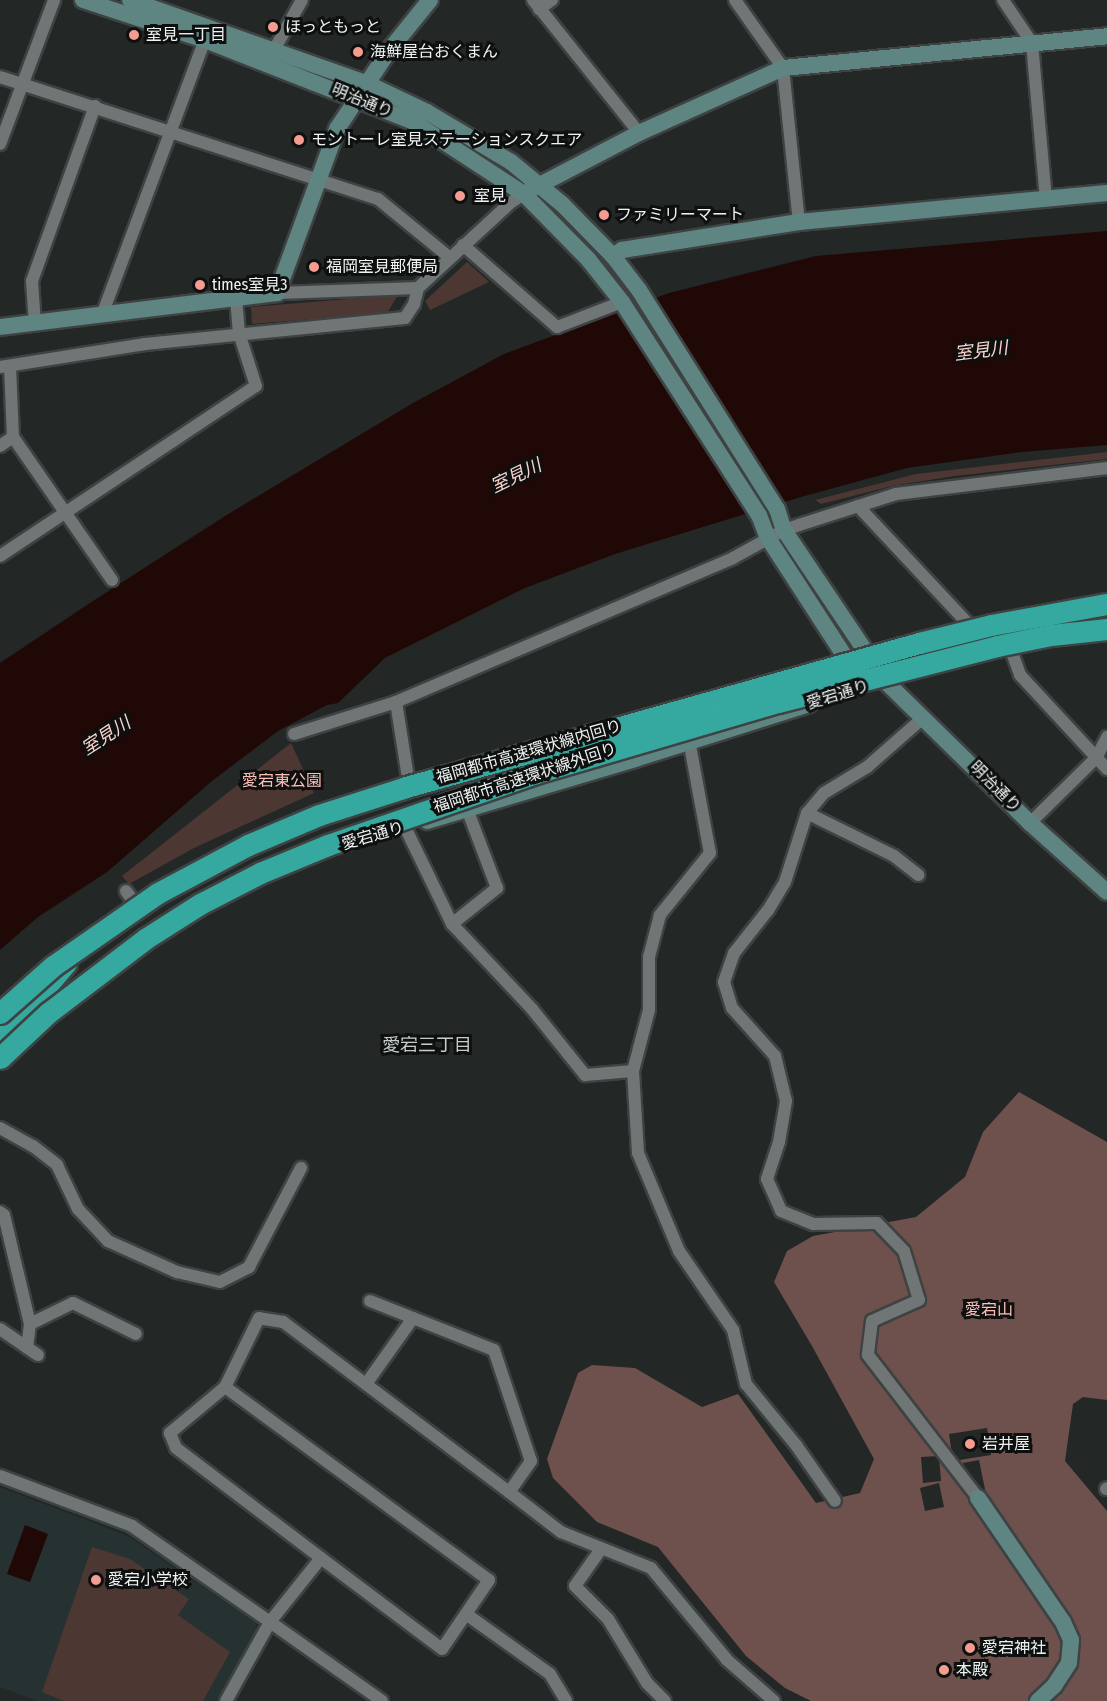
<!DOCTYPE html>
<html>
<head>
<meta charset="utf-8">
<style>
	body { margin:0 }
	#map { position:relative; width:1107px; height:1701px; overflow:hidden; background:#232827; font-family:"Fira Sans Condensed","Noto Sans JP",sans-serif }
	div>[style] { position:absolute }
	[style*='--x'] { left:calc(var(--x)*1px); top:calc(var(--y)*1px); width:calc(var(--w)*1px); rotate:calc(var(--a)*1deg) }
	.built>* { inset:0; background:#253231 }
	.green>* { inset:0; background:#4d3733 }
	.forest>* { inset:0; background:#6e504c }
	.water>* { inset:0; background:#1f0806 }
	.roads { filter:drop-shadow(2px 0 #3e4242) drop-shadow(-2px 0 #3e4242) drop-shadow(0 2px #3e4242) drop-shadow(0 -2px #3e4242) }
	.street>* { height:12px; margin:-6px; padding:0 6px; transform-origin:6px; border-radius:6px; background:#707675 }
	.secondary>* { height:16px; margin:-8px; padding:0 8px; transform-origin:8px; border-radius:8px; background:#5e8582 }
	.highway>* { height:21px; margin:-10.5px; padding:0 10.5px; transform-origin:10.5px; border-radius:10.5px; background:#35a99f }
	.bridges { filter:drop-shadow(2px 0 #3e4242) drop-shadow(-2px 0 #3e4242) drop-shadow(0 2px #3e4242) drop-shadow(0 -2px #3e4242) }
	.highway-bridge>* { height:21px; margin:-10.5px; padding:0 10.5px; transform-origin:10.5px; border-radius:10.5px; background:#35a99f }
	.dots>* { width:16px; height:16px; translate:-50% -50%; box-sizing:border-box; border:3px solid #0e1010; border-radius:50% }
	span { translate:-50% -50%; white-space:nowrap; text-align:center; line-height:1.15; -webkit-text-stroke:6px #0e1010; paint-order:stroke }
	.poi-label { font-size:16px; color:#eef2f1 }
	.left { translate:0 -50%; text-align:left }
	.street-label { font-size:16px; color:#eef2f1 }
	.park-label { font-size:16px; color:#fcbfb6 }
	.water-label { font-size:18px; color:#fbd5cf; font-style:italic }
	.neighbourhood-label { font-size:18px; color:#c5cccb }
</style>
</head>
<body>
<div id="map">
	<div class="built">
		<i style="clip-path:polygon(0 1487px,128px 1536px,256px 1623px,256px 1632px,217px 1701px,38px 1701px,0 1687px)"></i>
	</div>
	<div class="green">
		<i style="clip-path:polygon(467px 262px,489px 282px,430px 310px,425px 301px)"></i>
		<i style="clip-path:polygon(398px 295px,387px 313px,252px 324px,251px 307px)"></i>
		<i style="clip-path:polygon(1107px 452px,1107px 459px,954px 476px,892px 486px,821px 504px,815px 500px,916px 474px)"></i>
		<i style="clip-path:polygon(291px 743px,314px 793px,194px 848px,129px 884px,122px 876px)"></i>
		<i style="clip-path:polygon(92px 1547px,130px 1559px,189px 1599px,178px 1615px,230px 1652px,203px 1701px,64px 1701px,42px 1692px)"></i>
	</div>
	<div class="forest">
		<i style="clip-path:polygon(evenodd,1019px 1092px,1107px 1142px,1107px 1400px,1083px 1397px,1073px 1404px,1065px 1461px,1107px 1511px,1107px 1701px,811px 1701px,785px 1688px,746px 1656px,658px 1547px,597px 1522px,553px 1478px,547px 1459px,578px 1373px,592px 1365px,635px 1368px,702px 1407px,738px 1394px,816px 1503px,860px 1493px,874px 1459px,812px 1346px,774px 1282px,787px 1251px,813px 1236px,916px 1217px,965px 1177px,983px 1132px,1019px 1092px,987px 1428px,991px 1455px,953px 1461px,949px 1434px,987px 1428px,1019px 1092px,939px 1456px,941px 1481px,923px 1483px,921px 1457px,939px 1456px,1019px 1092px,979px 1460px,987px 1499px,969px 1499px,963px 1463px,979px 1460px,1019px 1092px,939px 1483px,944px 1507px,925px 1511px,920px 1488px,939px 1483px)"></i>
	</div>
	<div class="water">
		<i style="clip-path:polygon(1107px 231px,1107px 445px,1022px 452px,907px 468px,801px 497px,615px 554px,525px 588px,385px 658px,338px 703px,327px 705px,278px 731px,212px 781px,107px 872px,38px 917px,0 950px,0 663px,93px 601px,225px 516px,413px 403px,504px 354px,669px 293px,816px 256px)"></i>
		<i style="clip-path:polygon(25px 1525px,48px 1534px,30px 1582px,7px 1574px)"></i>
	</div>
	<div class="roads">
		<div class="street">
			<i style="--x:533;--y:0;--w:170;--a:51.4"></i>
			<i style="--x:735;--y:0;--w:83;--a:54.8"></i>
			<i style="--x:783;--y:68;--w:155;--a:84.1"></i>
			<i style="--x:1003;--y:0;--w:52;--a:56"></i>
			<i style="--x:1032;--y:43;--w:157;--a:84.9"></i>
			<i style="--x:539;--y:9;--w:16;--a:-35"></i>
			<i style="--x:274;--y:50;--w:57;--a:-60.8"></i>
			<i style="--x:0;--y:77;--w:397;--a:17.9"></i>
			<i style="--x:378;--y:199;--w:93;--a:39.3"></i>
			<i style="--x:0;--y:144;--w:154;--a:-69.4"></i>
			<i style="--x:463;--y:245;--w:125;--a:41.1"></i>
			<i style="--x:557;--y:327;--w:70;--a:-21"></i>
			<i style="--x:277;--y:293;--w:141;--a:-2"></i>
			<i style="--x:418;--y:288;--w:125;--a:-42.7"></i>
			<i style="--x:510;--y:203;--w:17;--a:-33"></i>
			<i style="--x:102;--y:315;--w:294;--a:-69.5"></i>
			<i style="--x:35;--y:324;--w:43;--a:-94"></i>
			<i style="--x:32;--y:281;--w:186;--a:-70.2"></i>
			<i style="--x:10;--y:366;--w:71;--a:87.6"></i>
			<i style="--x:0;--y:367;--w:147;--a:-9"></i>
			<i style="--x:145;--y:344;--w:261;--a:-5.7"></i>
			<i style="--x:405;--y:318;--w:17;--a:-57"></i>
			<i style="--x:414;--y:304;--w:16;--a:-76"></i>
			<i style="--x:0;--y:446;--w:16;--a:-35"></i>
			<i style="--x:13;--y:437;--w:174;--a:55.3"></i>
			<i style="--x:858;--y:506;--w:168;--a:46.9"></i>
			<i style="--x:0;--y:556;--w:307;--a:-33.6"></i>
			<i style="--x:256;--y:386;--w:56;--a:-107.8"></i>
			<i style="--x:239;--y:333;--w:36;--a:-95"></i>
			<i style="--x:1010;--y:647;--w:30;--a:70"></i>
			<i style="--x:1020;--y:675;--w:128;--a:47.2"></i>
			<i style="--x:396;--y:702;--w:77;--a:81"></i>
			<i style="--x:924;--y:717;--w:76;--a:138.7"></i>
			<i style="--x:867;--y:767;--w:50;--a:148.8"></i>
			<i style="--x:824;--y:793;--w:26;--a:130"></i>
			<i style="--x:807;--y:813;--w:72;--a:107.7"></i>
			<i style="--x:785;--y:882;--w:33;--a:121"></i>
			<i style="--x:768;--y:910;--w:55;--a:128.3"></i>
			<i style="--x:734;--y:953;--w:31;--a:109"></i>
			<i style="--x:724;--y:982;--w:27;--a:73"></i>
			<i style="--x:732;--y:1008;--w:64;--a:48.1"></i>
			<i style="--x:775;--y:1056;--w:46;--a:76.3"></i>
			<i style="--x:786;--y:1101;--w:42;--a:99.7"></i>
			<i style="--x:779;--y:1142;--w:39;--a:108"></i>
			<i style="--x:767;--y:1179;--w:35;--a:66"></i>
			<i style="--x:781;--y:1211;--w:35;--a:22"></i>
			<i style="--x:814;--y:1224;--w:63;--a:-0.9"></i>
			<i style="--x:877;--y:1223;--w:39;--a:46"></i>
			<i style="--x:904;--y:1251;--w:51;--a:73"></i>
			<i style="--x:919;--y:1300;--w:51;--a:155.9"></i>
			<i style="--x:872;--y:1321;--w:34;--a:97"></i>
			<i style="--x:868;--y:1355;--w:180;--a:52.4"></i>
			<i style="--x:294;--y:734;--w:107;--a:-17.4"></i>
			<i style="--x:396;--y:702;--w:366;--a:-23.1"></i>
			<i style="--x:733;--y:558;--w:58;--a:-28.8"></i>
			<i style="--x:784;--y:530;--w:16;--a:-18"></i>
			<i style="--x:799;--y:525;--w:102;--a:-17.7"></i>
			<i style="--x:896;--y:494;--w:213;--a:-7"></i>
			<i style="--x:689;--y:740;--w:115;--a:79.5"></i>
			<i style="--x:710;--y:853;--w:80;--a:128.9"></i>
			<i style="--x:660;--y:915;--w:43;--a:104.7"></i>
			<i style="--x:649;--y:957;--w:53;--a:90"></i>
			<i style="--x:649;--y:1010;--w:63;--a:104.7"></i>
			<i style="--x:633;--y:1071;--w:82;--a:86.5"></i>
			<i style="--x:638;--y:1153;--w:106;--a:67.3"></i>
			<i style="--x:679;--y:1251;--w:96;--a:55.6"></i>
			<i style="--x:733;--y:1330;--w:56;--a:76.5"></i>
			<i style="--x:746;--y:1384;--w:79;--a:50.7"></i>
			<i style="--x:796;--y:1445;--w:68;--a:55.1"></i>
			<i style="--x:807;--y:813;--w:97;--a:26.3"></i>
			<i style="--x:894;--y:856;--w:31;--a:38"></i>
			<i style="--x:1030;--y:823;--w:93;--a:-44.6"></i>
			<i style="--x:1096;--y:758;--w:24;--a:-62"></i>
			<i style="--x:405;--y:827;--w:108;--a:64.1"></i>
			<i style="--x:452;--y:924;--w:117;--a:46.7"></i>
			<i style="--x:532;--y:1009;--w:85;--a:51.2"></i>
			<i style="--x:585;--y:1075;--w:48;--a:-4.8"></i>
			<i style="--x:126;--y:891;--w:17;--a:54"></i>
			<i style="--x:452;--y:924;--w:58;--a:-38.7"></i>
			<i style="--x:497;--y:888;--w:85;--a:-110.8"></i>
			<i style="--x:0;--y:1128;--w:38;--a:29"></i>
			<i style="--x:33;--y:1146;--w:31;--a:38"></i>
			<i style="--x:57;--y:1165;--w:49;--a:64.5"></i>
			<i style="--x:78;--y:1209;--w:44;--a:46.8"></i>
			<i style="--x:108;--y:1241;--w:76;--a:24.2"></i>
			<i style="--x:177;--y:1272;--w:44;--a:13.1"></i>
			<i style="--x:220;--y:1282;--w:33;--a:-27"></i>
			<i style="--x:249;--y:1267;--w:112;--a:-62.3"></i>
			<i style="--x:0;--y:1212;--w:5;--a:37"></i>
			<i style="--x:4;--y:1215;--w:112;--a:76.6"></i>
			<i style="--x:30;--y:1324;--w:24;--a:97"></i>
			<i style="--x:370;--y:1301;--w:133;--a:21.6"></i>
			<i style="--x:494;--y:1350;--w:117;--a:71.6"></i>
			<i style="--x:531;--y:1461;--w:38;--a:125"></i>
			<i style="--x:509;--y:1492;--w:283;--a:-143"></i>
			<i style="--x:283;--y:1322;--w:24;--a:-171"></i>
			<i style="--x:259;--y:1318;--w:77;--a:116.2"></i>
			<i style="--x:225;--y:1387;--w:72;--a:140.1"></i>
			<i style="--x:170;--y:1433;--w:16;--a:68"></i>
			<i style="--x:176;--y:1448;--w:182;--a:37.2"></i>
			<i style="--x:321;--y:1558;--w:82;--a:128.6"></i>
			<i style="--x:270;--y:1622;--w:137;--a:35.2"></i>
			<i style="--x:30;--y:1324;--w:48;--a:-26"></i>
			<i style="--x:73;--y:1303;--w:70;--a:26.2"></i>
			<i style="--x:0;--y:1329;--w:46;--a:34.4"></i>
			<i style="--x:366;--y:1384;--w:81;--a:-54.5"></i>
			<i style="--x:225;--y:1387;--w:327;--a:36.2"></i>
			<i style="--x:489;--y:1580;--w:83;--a:124.3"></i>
			<i style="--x:442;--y:1649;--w:151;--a:-143.1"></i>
			<i style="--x:0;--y:1476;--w:141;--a:20.7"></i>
			<i style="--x:132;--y:1526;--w:168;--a:34.8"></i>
			<i style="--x:270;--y:1622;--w:90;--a:119.1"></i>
			<i style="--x:1106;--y:1489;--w:1;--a:-45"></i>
			<i style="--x:509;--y:1492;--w:66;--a:37.6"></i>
			<i style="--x:561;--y:1532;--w:97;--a:21.8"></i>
			<i style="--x:651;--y:1568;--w:119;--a:50.4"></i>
			<i style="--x:727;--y:1660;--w:62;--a:41.1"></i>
			<i style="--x:601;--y:1549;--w:45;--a:125.1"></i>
			<i style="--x:575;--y:1586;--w:47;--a:45"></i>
			<i style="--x:608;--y:1619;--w:75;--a:58.6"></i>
			<i style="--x:647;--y:1683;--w:25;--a:45"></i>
			<i style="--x:466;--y:1614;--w:103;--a:35.5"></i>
			<i style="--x:550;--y:1674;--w:31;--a:59"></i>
		</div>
		<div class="secondary">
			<i style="--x:83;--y:0;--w:128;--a:18.2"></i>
			<i style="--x:205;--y:40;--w:222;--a:21.4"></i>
			<i style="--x:412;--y:121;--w:134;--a:33.1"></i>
			<i style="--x:524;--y:194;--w:91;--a:45.4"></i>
			<i style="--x:588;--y:259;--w:55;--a:51.7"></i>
			<i style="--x:622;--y:302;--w:253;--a:57.3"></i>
			<i style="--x:759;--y:515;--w:25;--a:69"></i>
			<i style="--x:768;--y:538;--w:147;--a:57"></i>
			<i style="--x:848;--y:661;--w:42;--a:28.4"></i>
			<i style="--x:885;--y:681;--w:203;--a:44.4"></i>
			<i style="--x:1030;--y:823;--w:103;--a:41.9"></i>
			<i style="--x:130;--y:0;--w:250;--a:19.4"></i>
			<i style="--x:366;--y:83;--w:68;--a:25.4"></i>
			<i style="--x:427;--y:112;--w:98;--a:30.8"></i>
			<i style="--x:511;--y:162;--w:66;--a:39.5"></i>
			<i style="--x:562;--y:204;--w:73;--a:45.6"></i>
			<i style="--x:613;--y:256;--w:43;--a:52.6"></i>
			<i style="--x:639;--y:290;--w:259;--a:57.8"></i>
			<i style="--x:777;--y:509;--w:22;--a:72"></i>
			<i style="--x:784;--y:530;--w:165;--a:56.1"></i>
			<i style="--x:530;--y:190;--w:123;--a:-27.6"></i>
			<i style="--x:639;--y:133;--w:158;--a:-24.3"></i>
			<i style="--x:783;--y:68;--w:326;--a:-5.6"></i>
			<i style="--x:613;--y:256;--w:11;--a:-34"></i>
			<i style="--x:622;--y:250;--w:179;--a:-9"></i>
			<i style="--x:799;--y:222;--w:309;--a:-5.4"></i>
			<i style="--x:0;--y:327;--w:279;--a:-7"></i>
			<i style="--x:277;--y:293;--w:175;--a:-69.9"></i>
			<i style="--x:337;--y:129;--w:92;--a:-56.5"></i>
			<i style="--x:388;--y:52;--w:67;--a:-51.1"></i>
			<i style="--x:427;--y:821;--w:217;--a:-16.6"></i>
			<i style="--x:635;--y:759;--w:182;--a:-17.5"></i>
			<i style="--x:978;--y:1498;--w:150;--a:55.6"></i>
			<i style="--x:1063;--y:1622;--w:20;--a:66"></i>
			<i style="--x:1071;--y:1640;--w:23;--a:95"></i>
			<i style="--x:1069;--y:1663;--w:27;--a:123"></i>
			<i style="--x:1054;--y:1686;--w:22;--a:137"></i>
		</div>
		<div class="highway">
			<i style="--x:0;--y:1035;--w:39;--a:-44"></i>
			<i style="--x:28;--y:1008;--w:59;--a:-49.8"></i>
		</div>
	</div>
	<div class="bridges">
		<div class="highway-bridge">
			<i style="--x:0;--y:1013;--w:71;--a:-41.6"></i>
			<i style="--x:53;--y:966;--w:128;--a:-34.8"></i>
			<i style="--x:158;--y:893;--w:102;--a:-28.1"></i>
			<i style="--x:248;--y:845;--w:77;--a:-22.9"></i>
			<i style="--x:319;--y:815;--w:91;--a:-17.8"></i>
			<i style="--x:406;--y:787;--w:533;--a:-15.68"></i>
			<i style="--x:919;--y:643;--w:74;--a:-14"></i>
			<i style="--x:991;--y:625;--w:118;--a:-10.3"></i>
			<i style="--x:0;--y:1058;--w:66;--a:-43.2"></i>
			<i style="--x:48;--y:1013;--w:122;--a:-37.3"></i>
			<i style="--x:145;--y:939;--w:65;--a:-32.5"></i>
			<i style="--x:200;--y:904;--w:68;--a:-27.3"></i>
			<i style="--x:260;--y:873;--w:74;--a:-22.4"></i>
			<i style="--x:328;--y:845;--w:220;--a:-19.1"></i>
			<i style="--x:536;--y:773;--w:252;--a:-16.4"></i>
			<i style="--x:778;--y:702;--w:226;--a:-14.3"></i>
			<i style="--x:997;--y:646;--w:55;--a:-11.5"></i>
			<i style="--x:1051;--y:635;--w:56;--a:-6.1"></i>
		</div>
	</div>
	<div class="dots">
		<i style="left:273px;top:27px;background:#f59c90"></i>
		<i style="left:134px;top:35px;background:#f59c90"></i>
		<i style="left:358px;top:52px;background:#f59c90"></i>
		<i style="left:299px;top:140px;background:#f59c90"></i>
		<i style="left:460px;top:196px;background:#f59c90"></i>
		<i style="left:604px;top:215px;background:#f59c90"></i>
		<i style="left:314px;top:267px;background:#f59c90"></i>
		<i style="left:200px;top:285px;background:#f59c90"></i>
		<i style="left:970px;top:1444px;background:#f59c90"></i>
		<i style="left:96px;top:1580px;background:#f59c90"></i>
		<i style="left:970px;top:1648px;background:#f59c90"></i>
		<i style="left:944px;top:1670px;background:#f59c90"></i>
	</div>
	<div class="poi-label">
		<span class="left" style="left:285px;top:27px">ほっともっと</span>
		<span class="left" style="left:146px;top:35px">室見一丁目</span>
		<span class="left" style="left:370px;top:52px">海鮮屋台おくまん</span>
		<span class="left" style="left:311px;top:140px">モントーレ室見ステーションスクエア</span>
		<span class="left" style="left:474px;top:196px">室見</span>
		<span class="left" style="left:616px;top:215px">ファミリーマート</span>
		<span class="left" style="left:326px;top:267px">福岡室見郵便局</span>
		<span class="left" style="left:212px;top:285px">times室見3</span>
		<span class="left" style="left:982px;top:1444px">岩井屋</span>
		<span class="left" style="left:108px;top:1580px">愛宕小学校</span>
		<span class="left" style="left:982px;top:1648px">愛宕神社</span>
		<span class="left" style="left:956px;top:1670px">本殿</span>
	</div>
	<div class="street-label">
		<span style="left:362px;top:101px;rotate:22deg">明治通り</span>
		<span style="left:838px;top:695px;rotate:-17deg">愛宕通り</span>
		<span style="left:529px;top:752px;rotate:-16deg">福岡都市高速環状線内回り</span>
		<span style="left:525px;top:778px;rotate:-18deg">福岡都市高速環状線外回り</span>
		<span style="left:995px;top:787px;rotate:45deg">明治通り</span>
		<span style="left:373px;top:836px;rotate:-16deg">愛宕通り</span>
	</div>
	<div class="park-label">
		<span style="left:282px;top:781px">愛宕東公園</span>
		<span style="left:989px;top:1310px">愛宕山</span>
	</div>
	<div class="water-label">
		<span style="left:981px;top:351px;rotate:-7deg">室見川</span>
		<span style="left:516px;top:476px;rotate:-26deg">室見川</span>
		<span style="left:106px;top:736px;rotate:-33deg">室見川</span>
	</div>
	<div class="neighbourhood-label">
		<span style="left:427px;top:1045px">愛宕三丁目</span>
	</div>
</div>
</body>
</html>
